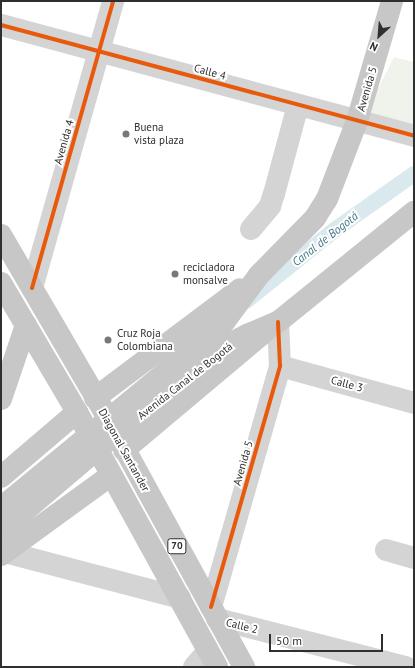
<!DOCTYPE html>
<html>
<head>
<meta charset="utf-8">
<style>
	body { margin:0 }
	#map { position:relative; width:415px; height:668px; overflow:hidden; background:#fff; font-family:"PT Sans",sans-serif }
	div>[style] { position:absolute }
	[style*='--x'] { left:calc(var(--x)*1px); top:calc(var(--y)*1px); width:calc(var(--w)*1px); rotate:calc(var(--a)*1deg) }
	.green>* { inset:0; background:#f0f2ec }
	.canal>* { height:16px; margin:-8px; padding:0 8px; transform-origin:8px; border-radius:8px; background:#dae9ee }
	.minor>* { height:22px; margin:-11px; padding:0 11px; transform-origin:11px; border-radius:11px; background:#d4d4d4 }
	.major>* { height:22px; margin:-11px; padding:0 11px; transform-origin:11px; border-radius:11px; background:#c7c7c7 }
	.major-bridge>* { height:22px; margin:-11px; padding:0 11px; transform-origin:11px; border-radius:11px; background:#c7c7c7 }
	.cycleway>* { height:4px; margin:-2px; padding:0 2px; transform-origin:2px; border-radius:2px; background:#e8590c }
	.dots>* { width:11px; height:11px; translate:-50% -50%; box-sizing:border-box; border:2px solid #fff; border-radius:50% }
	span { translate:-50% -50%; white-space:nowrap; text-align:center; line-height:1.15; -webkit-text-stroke:4px #fff; paint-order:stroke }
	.shield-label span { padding:1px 3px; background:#fff; border:1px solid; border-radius:3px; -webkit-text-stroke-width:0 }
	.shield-label { font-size:10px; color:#2f2f2f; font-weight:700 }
	.street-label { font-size:11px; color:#2f2f2f }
	.poi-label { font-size:11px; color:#2f2f2f }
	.left { translate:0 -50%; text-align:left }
	.water-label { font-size:12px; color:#45798a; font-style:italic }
	.frame { position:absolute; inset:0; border:2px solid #2f2f2f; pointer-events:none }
	.north { position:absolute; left:359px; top:16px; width:40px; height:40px; -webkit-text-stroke:3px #fff; paint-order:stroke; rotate:206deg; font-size:11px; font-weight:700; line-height:16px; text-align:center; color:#2f2f2f }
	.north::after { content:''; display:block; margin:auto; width:14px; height:18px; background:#2f2f2f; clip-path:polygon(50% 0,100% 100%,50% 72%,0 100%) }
	.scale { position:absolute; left:269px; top:634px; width:114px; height:18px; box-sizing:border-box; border:2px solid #2f2f2f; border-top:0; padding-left:5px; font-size:12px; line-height:14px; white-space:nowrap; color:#2f2f2f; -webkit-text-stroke:3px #fff; paint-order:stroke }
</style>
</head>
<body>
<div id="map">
	<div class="green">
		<i style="clip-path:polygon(394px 57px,414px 62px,414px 129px,364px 117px)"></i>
	</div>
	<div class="canal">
		<i style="--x:246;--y:301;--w:115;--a:-38.7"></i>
		<i style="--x:336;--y:229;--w:95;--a:-35.2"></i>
	</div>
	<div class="minor">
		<i style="--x:1;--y:25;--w:428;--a:15"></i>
		<i style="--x:251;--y:229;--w:30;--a:-50"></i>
		<i style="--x:270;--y:206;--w:13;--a:-72"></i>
		<i style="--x:274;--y:194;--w:92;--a:-74.9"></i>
		<i style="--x:32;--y:288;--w:298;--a:-74.2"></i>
		<i style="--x:280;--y:366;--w:139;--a:15.4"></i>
		<i style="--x:386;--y:550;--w:29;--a:16"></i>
		<i style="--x:5;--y:552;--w:181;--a:14.7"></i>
		<i style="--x:211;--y:607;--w:251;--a:-74"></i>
		<i style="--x:280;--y:366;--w:44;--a:-92.6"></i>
		<i style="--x:217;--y:619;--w:195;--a:14.3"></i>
		<i style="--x:194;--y:667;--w:21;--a:-49"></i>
	</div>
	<div class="major">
		<i style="--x:1;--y:235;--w:206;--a:59.7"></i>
		<i style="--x:105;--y:413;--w:290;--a:61.3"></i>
		<i style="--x:1;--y:283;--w:150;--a:59.5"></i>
		<i style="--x:77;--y:412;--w:291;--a:61.2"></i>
		<i style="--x:225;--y:321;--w:57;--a:-53.5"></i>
		<i style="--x:259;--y:275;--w:80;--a:-45.5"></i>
		<i style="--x:315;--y:218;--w:22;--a:-58"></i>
		<i style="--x:327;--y:199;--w:84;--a:-69"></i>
		<i style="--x:357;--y:121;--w:125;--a:-73.7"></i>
		<i style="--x:247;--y:335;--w:34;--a:-23"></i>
		<i style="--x:278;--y:322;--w:175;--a:-39"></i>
		<i style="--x:95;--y:398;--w:181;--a:-36.9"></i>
		<i style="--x:1;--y:399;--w:78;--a:-71.3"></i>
		<i style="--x:124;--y:450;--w:185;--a:-40"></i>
		<i style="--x:1;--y:477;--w:100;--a:-40.5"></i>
		<i style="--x:1;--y:555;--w:136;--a:-36"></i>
	</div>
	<div class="major-bridge">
		<i style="--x:1;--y:508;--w:281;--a:-39.5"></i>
		<i style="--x:218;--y:329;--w:11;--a:-49"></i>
		<i style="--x:1;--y:531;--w:131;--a:-40.4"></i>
		<i style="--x:101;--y:446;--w:168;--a:-38.2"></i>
		<i style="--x:233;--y:342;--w:16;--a:-27"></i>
	</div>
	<div class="cycleway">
		<i style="--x:1;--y:25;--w:428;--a:15"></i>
		<i style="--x:32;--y:288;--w:298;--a:-74.2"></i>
		<i style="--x:211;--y:607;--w:251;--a:-74"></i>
		<i style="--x:280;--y:366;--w:44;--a:-92.6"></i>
	</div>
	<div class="dots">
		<i style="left:126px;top:134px;background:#787878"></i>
		<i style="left:175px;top:274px;background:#787878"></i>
		<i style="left:108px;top:340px;background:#787878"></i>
	</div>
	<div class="shield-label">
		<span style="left:177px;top:546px">70</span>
	</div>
	<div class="street-label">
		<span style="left:210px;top:72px;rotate:15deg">Calle 4</span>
		<span style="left:367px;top:89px;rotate:-74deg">Avenida 5</span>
		<span style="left:64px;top:142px;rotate:-74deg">Avenida 4</span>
		<span style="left:185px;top:381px;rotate:-38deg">Avenida Canal de Bogotá</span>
		<span style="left:347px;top:384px;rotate:15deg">Calle 3</span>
		<span style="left:124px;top:450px;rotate:61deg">Diagonal Santander</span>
		<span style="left:243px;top:463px;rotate:-74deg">Avenida 5</span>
		<span style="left:242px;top:626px;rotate:14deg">Calle 2</span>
	</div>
	<div class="poi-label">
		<span class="left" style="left:134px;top:134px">Buena<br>vista plaza</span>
		<span class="left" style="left:183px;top:274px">recicladora<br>monsalve</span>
		<span class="left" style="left:117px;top:340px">Cruz Roja<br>Colombiana</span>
	</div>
	<div class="water-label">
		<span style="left:325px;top:239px;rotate:-38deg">Canal de Bogotá</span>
	</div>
	<div class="frame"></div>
	<div class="north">N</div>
	<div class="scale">50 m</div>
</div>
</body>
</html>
